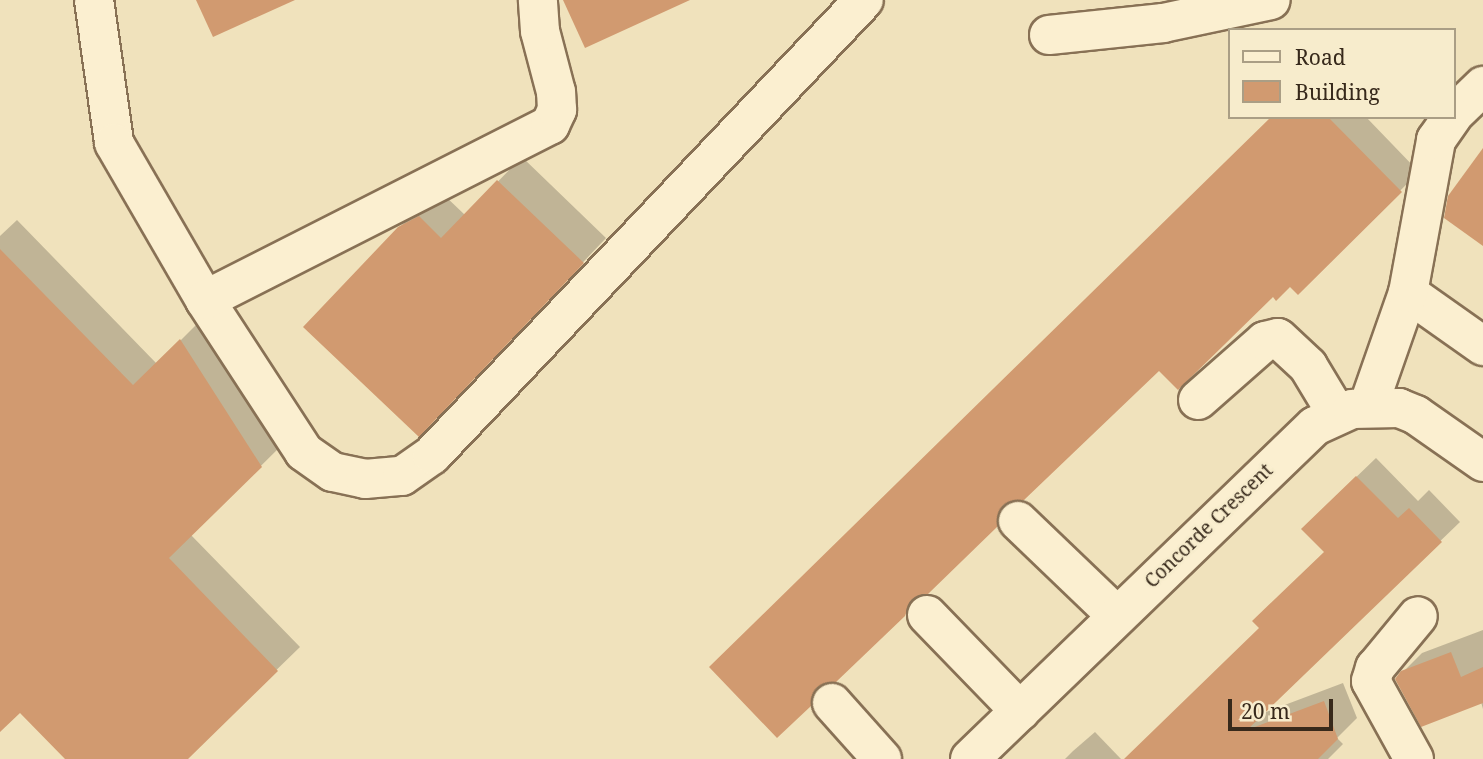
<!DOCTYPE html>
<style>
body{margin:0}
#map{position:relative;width:1483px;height:759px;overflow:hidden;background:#f0e2bc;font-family:"Noto Serif",serif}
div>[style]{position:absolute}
.shadow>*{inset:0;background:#0003}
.building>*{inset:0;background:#d19a70}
.roads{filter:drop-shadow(2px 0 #887155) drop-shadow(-2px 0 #887155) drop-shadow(0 2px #887155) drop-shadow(0 -2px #887155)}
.minor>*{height:38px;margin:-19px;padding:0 19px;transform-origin:19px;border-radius:19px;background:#fbefd0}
span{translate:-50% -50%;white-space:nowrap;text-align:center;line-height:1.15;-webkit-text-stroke:5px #f7eccc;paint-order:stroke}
.street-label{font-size:19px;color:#37291b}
.legend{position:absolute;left:1228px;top:28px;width:228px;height:91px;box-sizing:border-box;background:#f7eccc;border:2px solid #aa9e85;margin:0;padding:9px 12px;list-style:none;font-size:21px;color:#37291b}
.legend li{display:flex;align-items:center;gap:14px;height:35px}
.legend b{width:35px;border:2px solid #aa9e85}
.scale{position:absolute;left:1228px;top:699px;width:105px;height:32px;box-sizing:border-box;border:4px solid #37291b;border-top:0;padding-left:9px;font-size:21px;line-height:24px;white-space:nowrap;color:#37291b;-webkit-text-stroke:5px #f7eccc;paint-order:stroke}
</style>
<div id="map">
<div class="shadow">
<div style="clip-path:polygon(1273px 117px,1366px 117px,1419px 172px,1298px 292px,1290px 284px,1159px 368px,1017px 500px,777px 736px)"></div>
<div style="clip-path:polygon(522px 157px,606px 238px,442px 411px,399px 228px,424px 203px,443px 194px,465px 215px)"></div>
<div style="clip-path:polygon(17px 220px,157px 364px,204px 317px,284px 443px,191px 535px,300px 647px,185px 759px,68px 759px,20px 710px,0 729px,0 236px)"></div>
<div style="clip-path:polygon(1376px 458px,1418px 501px,1429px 490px,1460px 522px,1261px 714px,1343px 683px,1357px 718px,1337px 738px,1343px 744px,1328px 759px,1126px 759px,1261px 628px,1326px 552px,1322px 510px)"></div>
<div style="clip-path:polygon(1483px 630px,1483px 709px,1481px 702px,1402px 673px,1422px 653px)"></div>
<div style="clip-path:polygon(1095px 732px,1121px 759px,1065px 759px,1073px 751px)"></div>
</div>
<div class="building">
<div style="clip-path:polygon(196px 0,295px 0,213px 37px)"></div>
<div style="clip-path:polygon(563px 0,690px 0,585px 48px)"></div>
<div style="clip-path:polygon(1271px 117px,1328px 117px,1402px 192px,1298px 295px,1290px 287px,1276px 301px,1273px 297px,1178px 390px,1159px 371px,1024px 500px,1003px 505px,997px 527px,928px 594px,911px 600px,905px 616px,836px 682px,817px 687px,811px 706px,777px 738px,709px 667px)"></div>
<div style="clip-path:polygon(1483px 148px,1483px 246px,1444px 218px,1448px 196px)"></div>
<div style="clip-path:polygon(497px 180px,584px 263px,419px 437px,303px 327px,398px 227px,419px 216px,441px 238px)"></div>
<div style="clip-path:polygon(0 249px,133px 385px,180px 339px,262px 467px,169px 558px,278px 671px,188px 759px,65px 759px,20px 713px,0 732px)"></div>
<div style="clip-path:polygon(1356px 476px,1398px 518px,1409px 508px,1442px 542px,1247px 730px,1324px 701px,1338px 739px,1318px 759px,1124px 759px,1259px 628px,1252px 621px,1324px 552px,1301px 529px)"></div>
<div style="clip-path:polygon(1451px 652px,1461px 677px,1483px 667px,1483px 703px,1421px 727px,1395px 679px,1401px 671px)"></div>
</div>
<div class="roads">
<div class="minor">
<div style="left:94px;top:0;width:144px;rotate:82deg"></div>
<div style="left:114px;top:143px;width:181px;rotate:59.9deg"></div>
<div style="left:205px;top:300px;width:181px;rotate:56.9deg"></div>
<div style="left:304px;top:452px;width:35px;rotate:35deg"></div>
<div style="left:333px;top:472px;width:33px;rotate:12deg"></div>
<div style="left:365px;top:479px;width:37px;rotate:-5deg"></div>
<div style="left:402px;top:476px;width:37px;rotate:-35deg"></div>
<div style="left:432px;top:455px;width:627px;rotate:-46.49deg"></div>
<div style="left:1049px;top:35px;width:115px;rotate:-6deg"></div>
<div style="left:1163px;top:23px;width:110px;rotate:-12deg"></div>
<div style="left:1453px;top:115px;width:42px;rotate:-44deg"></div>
<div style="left:1408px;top:293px;width:92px;rotate:35.2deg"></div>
<div style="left:205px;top:300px;width:387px;rotate:-26.9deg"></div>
<div style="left:550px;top:125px;width:17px;rotate:-65deg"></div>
<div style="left:557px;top:110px;width:18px;rotate:-93deg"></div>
<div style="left:556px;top:92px;width:63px;rotate:-104.7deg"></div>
<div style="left:540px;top:31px;width:31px;rotate:-94deg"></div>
<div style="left:1198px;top:400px;width:89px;rotate:-41.4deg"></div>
<div style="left:1265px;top:341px;width:13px;rotate:-13deg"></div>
<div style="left:1278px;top:338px;width:41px;rotate:43deg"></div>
<div style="left:1308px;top:366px;width:56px;rotate:58.9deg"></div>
<div style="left:1368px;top:407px;width:121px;rotate:-70.7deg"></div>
<div style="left:1408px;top:293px;width:156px;rotate:-79.6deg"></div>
<div style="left:1436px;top:140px;width:28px;rotate:-55deg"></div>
<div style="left:1018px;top:521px;width:136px;rotate:43.8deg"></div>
<div style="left:927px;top:615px;width:134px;rotate:45.9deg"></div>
<div style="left:832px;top:703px;width:75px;rotate:48.2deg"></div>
<div style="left:970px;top:759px;width:479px;rotate:-44deg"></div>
<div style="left:1315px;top:426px;width:41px;rotate:-24.7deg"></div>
<div style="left:1352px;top:409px;width:47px;rotate:-1.2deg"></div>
<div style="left:1399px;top:408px;width:18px;rotate:22deg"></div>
<div style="left:1416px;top:415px;width:82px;rotate:35deg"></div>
<div style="left:1414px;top:759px;width:89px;rotate:-118.9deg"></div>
<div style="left:1371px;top:681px;width:14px;rotate:-73deg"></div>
<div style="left:1375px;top:668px;width:67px;rotate:-50.4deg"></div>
</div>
</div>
<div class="street-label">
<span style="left:1209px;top:526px;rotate:-44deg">Concorde Crescent</span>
</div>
<ul class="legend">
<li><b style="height:9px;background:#fbefd0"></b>Road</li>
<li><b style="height:19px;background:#d19a70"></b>Building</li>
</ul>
<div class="scale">20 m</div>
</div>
